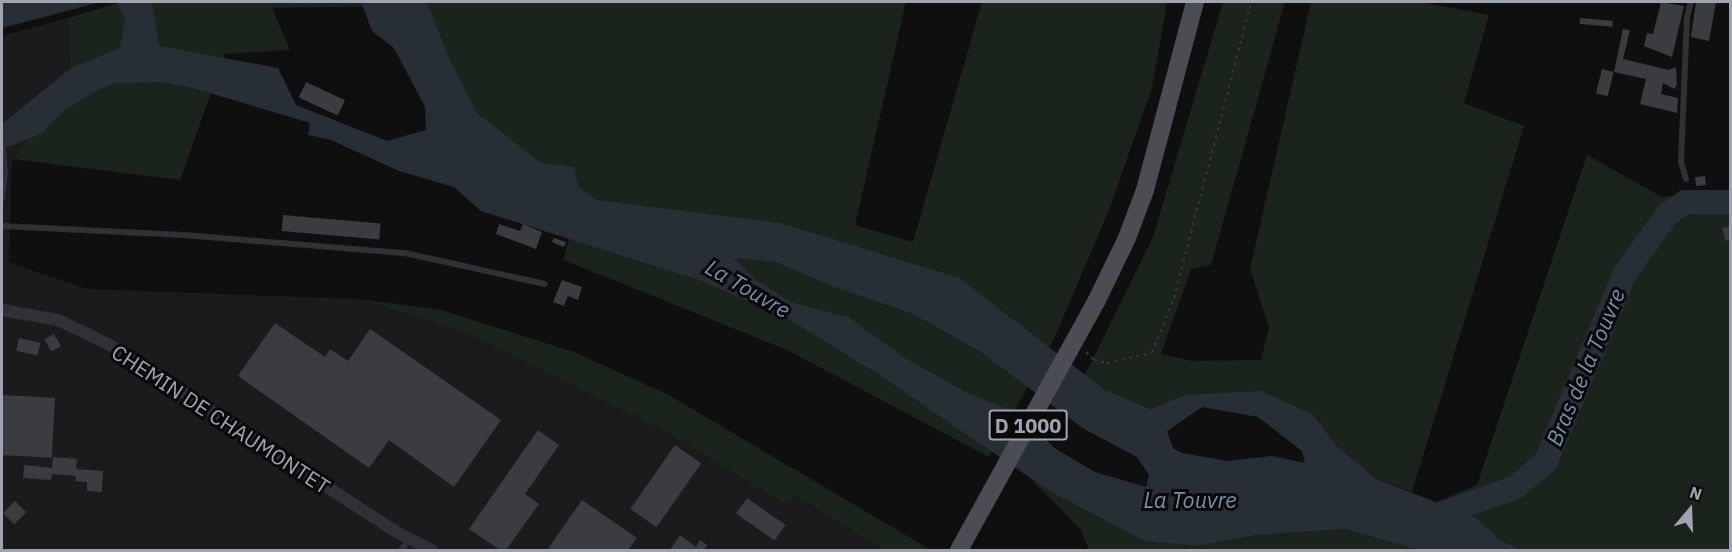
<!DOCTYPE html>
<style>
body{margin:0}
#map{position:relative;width:1732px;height:552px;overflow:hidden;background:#0f0f10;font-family:"IBM Plex Sans",sans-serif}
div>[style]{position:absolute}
.built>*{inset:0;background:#1b1b1d}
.green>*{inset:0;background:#1b231d}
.water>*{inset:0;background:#282e35}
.river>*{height:24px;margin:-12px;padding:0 12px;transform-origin:12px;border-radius:12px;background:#282e35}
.building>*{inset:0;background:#3b3c40;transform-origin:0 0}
.path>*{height:2px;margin-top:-1px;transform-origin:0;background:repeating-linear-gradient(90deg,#36373c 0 3px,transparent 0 7.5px)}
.lane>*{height:6px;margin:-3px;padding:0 3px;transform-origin:3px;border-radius:3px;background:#303035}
.street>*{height:12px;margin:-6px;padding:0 6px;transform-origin:6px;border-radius:6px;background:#303035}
.primary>*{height:18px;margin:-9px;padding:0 9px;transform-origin:9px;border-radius:9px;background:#4c4d54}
.primary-bridge>*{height:18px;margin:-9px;padding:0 9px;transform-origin:9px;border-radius:9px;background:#4c4d54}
span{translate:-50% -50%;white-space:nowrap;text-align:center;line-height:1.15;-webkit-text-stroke:6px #0a0a0b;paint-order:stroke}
.shield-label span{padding:2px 4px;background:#0a0a0b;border:2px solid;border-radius:4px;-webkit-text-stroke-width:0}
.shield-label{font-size:20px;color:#a0a4b1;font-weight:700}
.street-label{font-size:21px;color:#a0a4b1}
.water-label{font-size:22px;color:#768fae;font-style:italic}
.frame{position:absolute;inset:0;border:3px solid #a0a4b1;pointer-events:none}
.north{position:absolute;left:1660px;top:480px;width:60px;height:60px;-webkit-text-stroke:4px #0a0a0b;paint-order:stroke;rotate:19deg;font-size:16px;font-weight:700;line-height:24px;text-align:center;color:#a0a4b1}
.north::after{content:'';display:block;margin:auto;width:21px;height:27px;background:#a0a4b1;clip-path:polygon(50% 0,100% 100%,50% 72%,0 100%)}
</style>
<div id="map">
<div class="built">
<div style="clip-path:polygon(68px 18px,70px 84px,12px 160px,9px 262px,86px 289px,358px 299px,462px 331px,661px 429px,785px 504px,793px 496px,884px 550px,2px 550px,2px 36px)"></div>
</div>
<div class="green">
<div style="clip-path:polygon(121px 2px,906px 2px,855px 225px,913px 242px,982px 2px,1167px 2px,1152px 88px,1109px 210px,1055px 337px,989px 457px,787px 350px,563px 260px,572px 228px,388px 6px,272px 8px,290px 50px,225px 54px,180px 180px,12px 159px,70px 84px,68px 18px)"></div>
<div style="clip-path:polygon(1223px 2px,1285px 2px,1211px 265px,1191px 269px,1161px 354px,1192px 361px,1261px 360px,1269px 327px,1250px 269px,1311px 2px,1420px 2px,1489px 15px,1464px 103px,1524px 126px,1412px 492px,1376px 479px,1336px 445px,1314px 414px,1185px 395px,1150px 409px,1105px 390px,1085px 375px,1153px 237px)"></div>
<div style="clip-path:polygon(1587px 155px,1662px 197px,1730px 193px,1730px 550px,1520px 550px,1498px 538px,1475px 517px,1437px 502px,1477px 485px)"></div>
<div style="clip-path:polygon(358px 299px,441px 310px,571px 351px,667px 394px,931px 550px,884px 550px,794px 496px,785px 504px,661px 429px,462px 331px)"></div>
<div style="clip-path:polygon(1032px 480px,1072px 502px,1199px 546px,1256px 535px,1346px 529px,1417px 550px,1089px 550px,1081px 530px)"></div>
</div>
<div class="water">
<div style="clip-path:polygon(2px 2px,101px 2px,2px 28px)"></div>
<div style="clip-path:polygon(evenodd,117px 2px,152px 2px,159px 46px,278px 68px,296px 105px,387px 141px,426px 130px,425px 107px,394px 48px,372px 31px,361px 2px,427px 2px,448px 56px,477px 113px,541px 163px,574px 167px,578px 186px,596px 200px,780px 223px,959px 278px,1105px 390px,1150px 409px,1185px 395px,1261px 391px,1314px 415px,1336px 445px,1376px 479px,1475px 517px,1498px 538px,1520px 550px,1417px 550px,1346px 529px,1256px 535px,1199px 546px,1145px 541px,1051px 492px,878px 374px,792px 321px,702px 281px,481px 211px,454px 187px,399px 171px,331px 140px,308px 135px,310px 123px,193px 88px,163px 82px,116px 83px,97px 90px,61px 113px,41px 134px,2px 149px,2px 124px,71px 68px,120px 48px,125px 20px,117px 2px,734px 258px,776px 262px,832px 286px,911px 313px,978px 350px,1084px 429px,1137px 457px,1149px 475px,1146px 487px,1095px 472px,1056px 449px,1017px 413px,967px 393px,905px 358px,850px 318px,790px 302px,756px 280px,734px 258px,117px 2px,1202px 407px,1258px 417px,1302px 451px,1305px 463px,1272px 456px,1228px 461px,1182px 453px,1173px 448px,1167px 431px,1202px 407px)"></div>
</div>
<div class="river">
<div style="left:1424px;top:520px;width:98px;rotate:-19.7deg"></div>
<div style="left:1516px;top:487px;width:40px;rotate:-41deg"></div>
<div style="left:1546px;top:461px;width:204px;rotate:-67.2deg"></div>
<div style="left:1625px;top:273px;width:72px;rotate:-54.1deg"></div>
<div style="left:1667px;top:215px;width:22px;rotate:-36deg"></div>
<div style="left:1685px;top:202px;width:45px"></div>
</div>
<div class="building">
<div style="clip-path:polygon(1661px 2px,1684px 6px,1672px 57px,1644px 46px,1647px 33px,1653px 34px)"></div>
<div style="clip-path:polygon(1696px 2px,1716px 2px,1709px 41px,1691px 37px)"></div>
<div style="left:1580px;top:18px;width:33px;height:6px;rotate:5deg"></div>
<div style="clip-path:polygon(1623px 29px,1630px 30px,1623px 59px,1669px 70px,1676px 67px,1677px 85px,1674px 89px,1663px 83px,1661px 94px,1678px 98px,1677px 113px,1640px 104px,1646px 79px,1614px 72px)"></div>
<div style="left:1602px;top:69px;width:12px;height:25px;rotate:14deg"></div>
<div style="left:306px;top:82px;width:43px;height:17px;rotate:25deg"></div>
<div style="left:1705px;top:176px;width:9px;height:10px;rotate:84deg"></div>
<div style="left:283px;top:215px;width:98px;height:16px;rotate:5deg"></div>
<div style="clip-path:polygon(499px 224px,520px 231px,523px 224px,542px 232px,536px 249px,496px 234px)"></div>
<div style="clip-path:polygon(1730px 226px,1730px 239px,1726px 241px,1722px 228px)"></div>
<div style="clip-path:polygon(554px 238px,566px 242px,564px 247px,552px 242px)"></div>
<div style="clip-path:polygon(562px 280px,582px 287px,578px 300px,568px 296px,564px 306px,553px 302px)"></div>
<div style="clip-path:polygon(275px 323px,325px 357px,330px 349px,348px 361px,370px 329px,501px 420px,454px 487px,389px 440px,369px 468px,238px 376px)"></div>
<div style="left:54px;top:334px;width:14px;height:11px;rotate:60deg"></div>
<div style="left:19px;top:338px;width:22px;height:13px;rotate:13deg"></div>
<div style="left:2px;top:395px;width:53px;height:60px;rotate:3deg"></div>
<div style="clip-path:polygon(538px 430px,559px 445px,525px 494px,539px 504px,506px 550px,500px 550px,469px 529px)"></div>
<div style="left:675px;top:445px;width:32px;height:78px;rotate:35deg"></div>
<div style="clip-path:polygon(53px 457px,77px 459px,76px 469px,103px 471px,102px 492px,87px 491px,87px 482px,75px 481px,76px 476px,52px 474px,51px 480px,23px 478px,24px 465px,52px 468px)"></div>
<div style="left:747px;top:498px;width:47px;height:19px;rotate:35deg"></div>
<div style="clip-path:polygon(582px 500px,637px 538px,628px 550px,547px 550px)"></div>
<div style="left:15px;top:501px;width:16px;height:17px;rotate:45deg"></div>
<div style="clip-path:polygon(680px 535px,696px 547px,700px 540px,707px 545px,704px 550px,670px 550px)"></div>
</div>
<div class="path">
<div style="left:1086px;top:352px;width:11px;rotate:45deg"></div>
<div style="left:1094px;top:360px;width:13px;rotate:13deg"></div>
<div style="left:1107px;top:363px;width:46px;rotate:-12.5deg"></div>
<div style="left:1152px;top:353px;width:59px;rotate:-68.2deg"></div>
<div style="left:1174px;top:298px;width:306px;rotate:-75.4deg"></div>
</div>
<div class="lane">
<div style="left:2px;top:139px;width:34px;rotate:85deg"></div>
<div style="left:5px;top:173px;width:26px;rotate:97deg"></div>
<div style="left:1686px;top:179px;width:19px;rotate:-106deg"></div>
<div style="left:1681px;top:161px;width:144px;rotate:-87.6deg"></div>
<div style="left:1687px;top:17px;width:16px;rotate:-75deg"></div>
<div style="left:2px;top:226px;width:182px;rotate:2.8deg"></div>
<div style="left:184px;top:235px;width:222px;rotate:4.7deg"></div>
<div style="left:405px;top:253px;width:143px;rotate:12.5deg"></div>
<div style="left:401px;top:550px;width:14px;rotate:-54deg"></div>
</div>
<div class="street">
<div style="left:2px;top:310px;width:57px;rotate:10.1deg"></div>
<div style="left:58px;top:320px;width:55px;rotate:25.6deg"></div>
<div style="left:108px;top:344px;width:344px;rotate:33.1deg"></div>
<div style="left:396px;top:532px;width:40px;rotate:26.6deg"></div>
</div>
<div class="primary">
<div style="left:1097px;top:300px;width:69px;rotate:-64.2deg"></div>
<div style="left:1127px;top:238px;width:51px;rotate:-69.4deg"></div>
<div style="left:1145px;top:190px;width:195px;rotate:-75.1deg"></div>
</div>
<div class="primary-bridge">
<div style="left:959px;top:550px;width:286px;rotate:-61.1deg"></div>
</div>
<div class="shield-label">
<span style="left:1028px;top:425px">D 1000</span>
</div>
<div class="street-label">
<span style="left:221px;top:419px;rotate:33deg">CHEMIN DE CHAUMONTET</span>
</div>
<div class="water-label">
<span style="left:748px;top:288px;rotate:30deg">La Touvre</span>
<span style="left:1585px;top:367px;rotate:-67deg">Bras de la Touvre</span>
<span style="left:1190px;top:500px">La Touvre</span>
</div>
<div class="frame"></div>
<div class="north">N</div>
</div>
